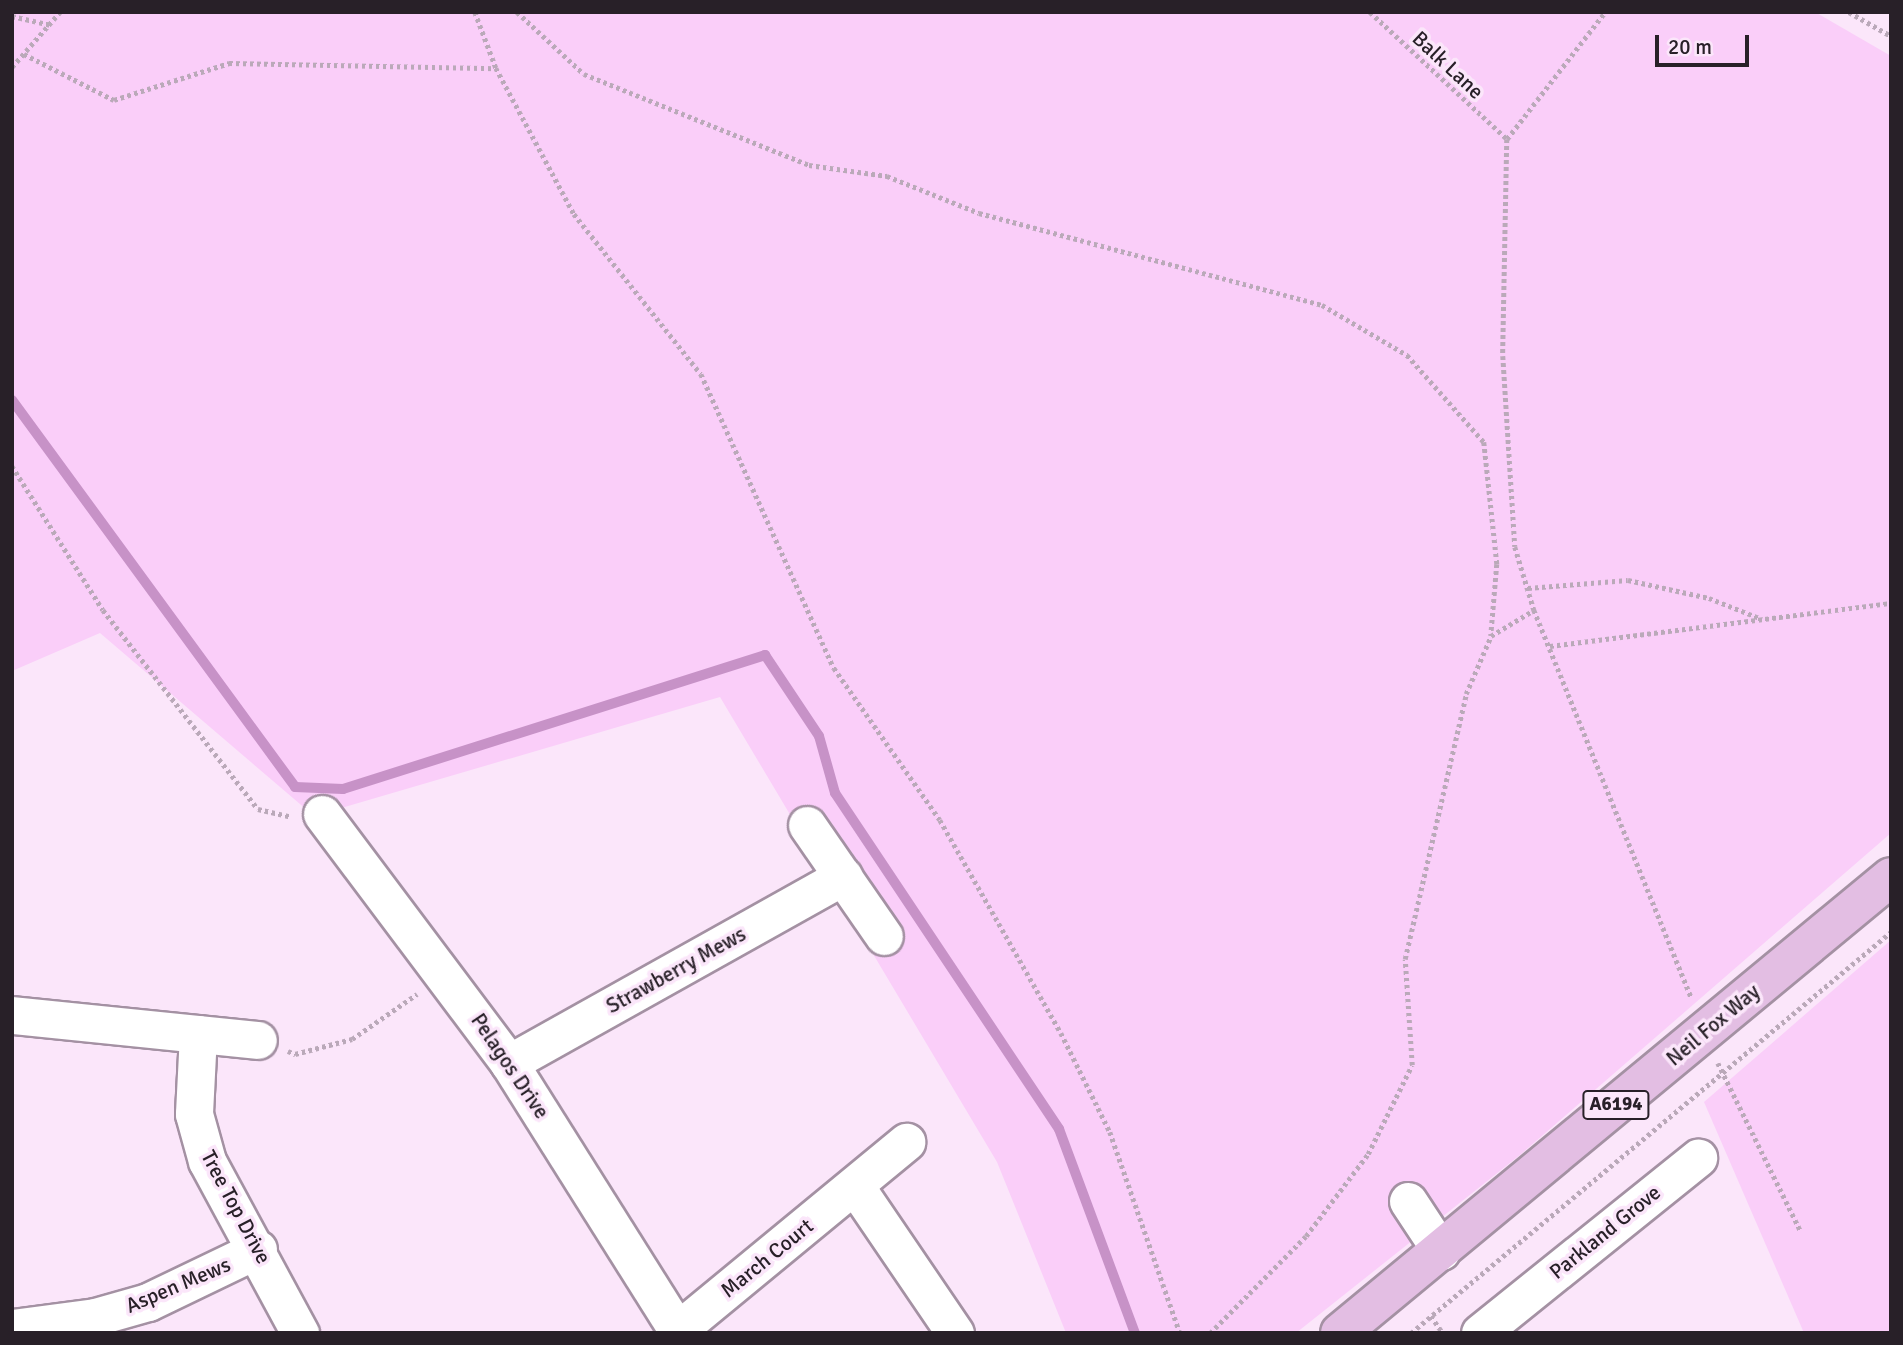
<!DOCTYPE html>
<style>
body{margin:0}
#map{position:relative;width:1903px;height:1345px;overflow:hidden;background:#fbe6fa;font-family:Signika,sans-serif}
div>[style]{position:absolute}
.green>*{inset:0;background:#facef9}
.stream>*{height:10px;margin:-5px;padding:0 5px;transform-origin:5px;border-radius:5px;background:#c792c7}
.path>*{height:4.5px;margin-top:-2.25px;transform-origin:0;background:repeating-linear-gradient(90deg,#baa9b9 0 3.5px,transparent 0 7px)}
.roads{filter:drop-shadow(2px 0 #a491a3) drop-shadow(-2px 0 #a491a3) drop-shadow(0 2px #a491a3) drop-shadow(0 -2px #a491a3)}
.minor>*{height:37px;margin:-18.5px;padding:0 18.5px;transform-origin:18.5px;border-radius:18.5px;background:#fff}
.major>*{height:38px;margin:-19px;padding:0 19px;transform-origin:19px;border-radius:19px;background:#e3bee3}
span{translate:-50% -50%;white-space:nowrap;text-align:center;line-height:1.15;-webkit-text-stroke:7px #fbe6fa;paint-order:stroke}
.shield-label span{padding:2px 5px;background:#fbe6fa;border:2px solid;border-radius:5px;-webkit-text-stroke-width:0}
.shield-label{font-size:19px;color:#282028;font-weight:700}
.street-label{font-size:21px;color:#282028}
.frame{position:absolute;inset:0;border:14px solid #282028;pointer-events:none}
.scale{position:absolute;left:1655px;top:35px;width:94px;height:32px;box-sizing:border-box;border:4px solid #282028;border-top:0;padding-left:9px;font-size:21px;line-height:24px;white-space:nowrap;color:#282028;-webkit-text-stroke:5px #fbe6fa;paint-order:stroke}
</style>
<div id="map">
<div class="green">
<div style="clip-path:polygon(12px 12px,1815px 12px,1891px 56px,1891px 833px,1520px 1155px,1296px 1333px,1066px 1333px,997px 1162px,720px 697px,314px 816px,100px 633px,12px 671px)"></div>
<div style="clip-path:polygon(1891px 940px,1891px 1333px,1804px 1333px,1704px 1102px)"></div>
</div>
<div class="stream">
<div style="left:12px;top:400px;width:479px;rotate:53.8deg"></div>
<div style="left:295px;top:787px;width:48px;rotate:2.4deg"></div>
<div style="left:343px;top:789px;width:443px;rotate:-17.6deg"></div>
<div style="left:765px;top:655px;width:97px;rotate:56.3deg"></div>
<div style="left:819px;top:736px;width:59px;rotate:74.3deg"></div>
<div style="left:835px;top:793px;width:404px;rotate:56.3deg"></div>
<div style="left:1059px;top:1129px;width:218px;rotate:69.6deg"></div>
</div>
<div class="path">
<div style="left:475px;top:12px;width:60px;rotate:69.4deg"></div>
<div style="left:496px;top:68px;width:166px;rotate:61.9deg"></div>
<div style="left:574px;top:214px;width:204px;rotate:51.6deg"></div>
<div style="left:701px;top:374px;width:323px;rotate:65.7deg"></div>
<div style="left:834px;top:668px;width:185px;rotate:55.1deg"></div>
<div style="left:940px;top:820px;width:245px;rotate:60.4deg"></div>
<div style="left:1061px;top:1033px;width:110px;rotate:63.7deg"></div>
<div style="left:1110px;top:1132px;width:213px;rotate:70.8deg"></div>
<div style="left:517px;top:12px;width:91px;rotate:42.8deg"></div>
<div style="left:584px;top:74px;width:243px;rotate:22deg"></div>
<div style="left:809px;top:165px;width:79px;rotate:8deg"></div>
<div style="left:887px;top:176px;width:99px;rotate:21.9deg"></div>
<div style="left:979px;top:213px;width:355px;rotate:15deg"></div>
<div style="left:1322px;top:305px;width:99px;rotate:30.5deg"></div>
<div style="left:1407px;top:355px;width:116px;rotate:48.5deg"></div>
<div style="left:1484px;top:442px;width:123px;rotate:83.9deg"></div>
<div style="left:1497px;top:564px;width:72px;rotate:94.8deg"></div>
<div style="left:1370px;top:12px;width:187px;rotate:42.8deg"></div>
<div style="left:1849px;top:12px;width:48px;rotate:29.7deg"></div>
<div style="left:12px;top:16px;width:39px;rotate:13deg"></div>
<div style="left:24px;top:54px;width:101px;rotate:27.1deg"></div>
<div style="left:114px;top:100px;width:121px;rotate:-17.8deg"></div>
<div style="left:229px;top:63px;width:267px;rotate:1.1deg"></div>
<div style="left:12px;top:67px;width:73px;rotate:-48.9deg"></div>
<div style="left:1507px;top:139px;width:217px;rotate:91.1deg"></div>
<div style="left:1503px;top:356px;width:191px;rotate:86.4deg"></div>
<div style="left:1515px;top:547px;width:66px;rotate:73.2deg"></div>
<div style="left:1534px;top:610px;width:417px;rotate:67.9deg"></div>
<div style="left:1507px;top:139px;width:160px;rotate:-52.3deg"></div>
<div style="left:12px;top:466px;width:170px;rotate:57.7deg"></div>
<div style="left:103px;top:610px;width:252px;rotate:52.1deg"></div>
<div style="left:258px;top:809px;width:32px;rotate:13deg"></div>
<div style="left:1528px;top:588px;width:100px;rotate:-4.6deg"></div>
<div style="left:1628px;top:580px;width:83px;rotate:12.5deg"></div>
<div style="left:1709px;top:598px;width:57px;rotate:21.6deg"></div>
<div style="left:1550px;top:646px;width:344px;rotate:-7.2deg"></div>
<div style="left:288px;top:1051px;width:8px;rotate:23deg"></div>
<div style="left:295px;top:1054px;width:59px;rotate:-14.7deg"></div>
<div style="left:352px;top:1039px;width:79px;rotate:-34.7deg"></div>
<div style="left:1718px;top:1063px;width:186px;rotate:63.8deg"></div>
<div style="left:1431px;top:1316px;width:21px;rotate:55deg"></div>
<div style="left:1210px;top:1333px;width:136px;rotate:-45.3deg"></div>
<div style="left:1306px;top:1236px;width:103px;rotate:-52.9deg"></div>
<div style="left:1368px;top:1154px;width:99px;rotate:-63.7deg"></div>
<div style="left:1412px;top:1065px;width:106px;rotate:-93.8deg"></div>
<div style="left:1405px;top:959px;width:272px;rotate:-77deg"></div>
<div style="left:1466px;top:694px;width:63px;rotate:-66.7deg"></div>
<div style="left:1491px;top:636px;width:50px;rotate:-31.2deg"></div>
<div style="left:1411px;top:1333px;width:625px;rotate:-39.88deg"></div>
</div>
<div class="roads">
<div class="minor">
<div style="left:322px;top:814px;width:311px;rotate:53.1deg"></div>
<div style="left:509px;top:1063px;width:319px;rotate:57.8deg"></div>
<div style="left:807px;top:825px;width:135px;rotate:55.3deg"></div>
<div style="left:12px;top:1015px;width:247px;rotate:5.8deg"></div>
<div style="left:198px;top:1034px;width:80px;rotate:92.9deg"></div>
<div style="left:194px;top:1114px;width:49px;rotate:74.5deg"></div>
<div style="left:207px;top:1161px;width:196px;rotate:61.6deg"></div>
<div style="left:509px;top:1063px;width:383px;rotate:-29.2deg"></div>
<div style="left:855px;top:1186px;width:178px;rotate:55.8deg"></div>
<div style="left:1408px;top:1201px;width:60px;rotate:56.6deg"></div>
<div style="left:12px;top:1328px;width:84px;rotate:-7.5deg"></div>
<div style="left:95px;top:1317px;width:55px;rotate:-15.8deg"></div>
<div style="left:148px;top:1302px;width:122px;rotate:-25.7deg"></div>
<div style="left:678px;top:1330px;width:296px;rotate:-39.5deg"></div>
<div style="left:1480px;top:1333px;width:280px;rotate:-38.8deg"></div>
</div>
<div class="major">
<div style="left:1340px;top:1333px;width:715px;rotate:-39.61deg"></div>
</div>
</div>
<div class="shield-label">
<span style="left:1616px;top:1105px">A6194</span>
</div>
<div class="street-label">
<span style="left:1448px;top:65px;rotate:43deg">Balk Lane</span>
<span style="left:676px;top:970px;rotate:-29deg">Strawberry Mews</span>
<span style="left:1713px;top:1025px;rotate:-40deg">Neil Fox Way</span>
<span style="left:510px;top:1066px;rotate:56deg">Pelagos Drive</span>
<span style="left:236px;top:1207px;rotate:62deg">Tree Top Drive</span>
<span style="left:1605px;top:1232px;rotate:-39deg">Parkland Grove</span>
<span style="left:767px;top:1258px;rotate:-39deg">March Court</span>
<span style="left:178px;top:1285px;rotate:-23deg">Aspen Mews</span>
</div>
<div class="frame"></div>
<div class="scale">20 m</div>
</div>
